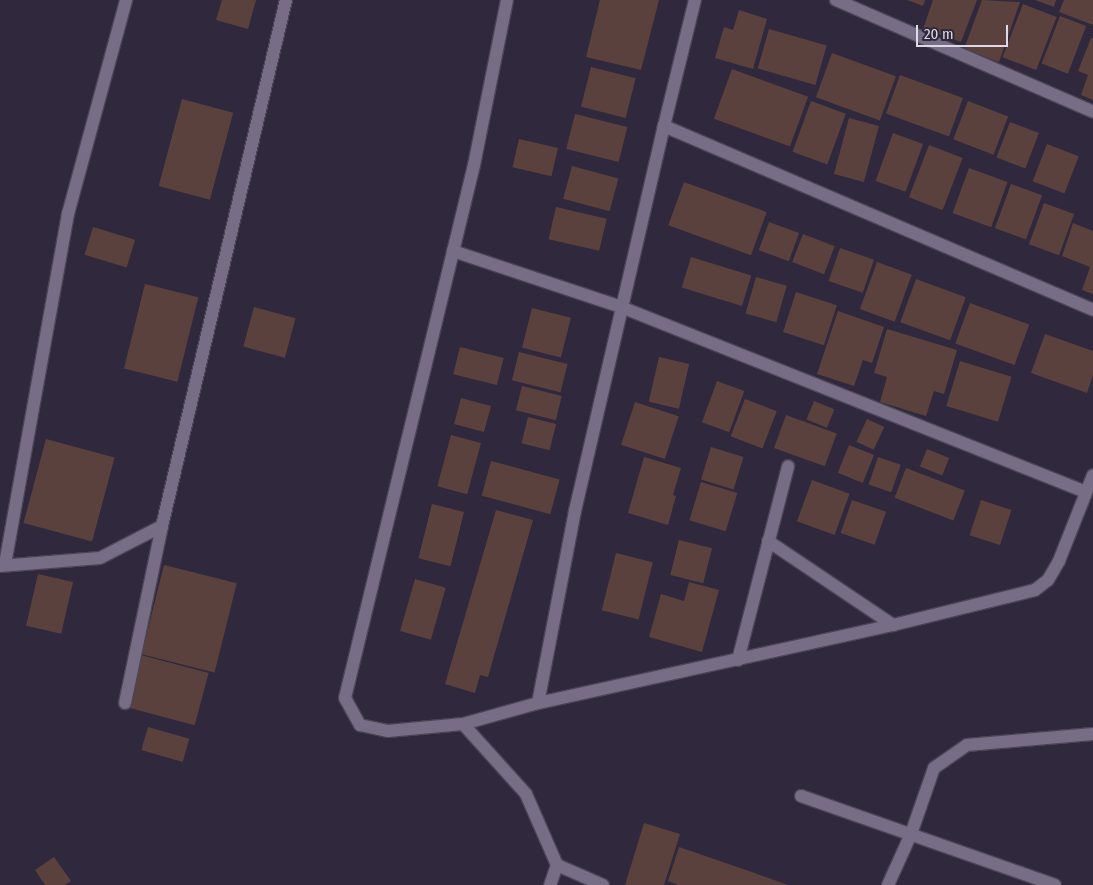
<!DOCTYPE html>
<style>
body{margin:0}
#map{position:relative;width:1093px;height:885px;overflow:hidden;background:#30283c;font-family:"Fira Sans Condensed",sans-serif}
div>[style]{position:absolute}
.building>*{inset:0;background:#5b413e;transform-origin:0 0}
.roads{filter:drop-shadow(1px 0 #4b4556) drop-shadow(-1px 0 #4b4556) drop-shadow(0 1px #4b4556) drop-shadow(0 -1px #4b4556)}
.minor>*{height:12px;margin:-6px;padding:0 6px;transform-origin:6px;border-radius:6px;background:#776e85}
span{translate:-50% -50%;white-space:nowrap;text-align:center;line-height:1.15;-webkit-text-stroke:4.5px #30283c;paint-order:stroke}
.scale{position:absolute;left:916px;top:25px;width:92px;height:22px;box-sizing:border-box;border:2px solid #ded9e6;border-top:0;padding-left:6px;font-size:15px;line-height:18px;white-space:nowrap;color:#ded9e6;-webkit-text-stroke:4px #30283c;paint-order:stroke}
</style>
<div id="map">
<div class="building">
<div style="clip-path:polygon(222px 0,256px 0,248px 29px,216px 20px)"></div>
<div style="clip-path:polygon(600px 0,659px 0,641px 70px,586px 57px)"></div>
<div style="clip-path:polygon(907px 0,925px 0,923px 6px)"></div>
<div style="clip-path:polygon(933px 0,977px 0,961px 42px,923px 29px)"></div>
<div style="clip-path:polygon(982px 0,1020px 2px,999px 62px,964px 49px)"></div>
<div style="clip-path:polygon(1035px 0,1056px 0,1054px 7px)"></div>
<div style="clip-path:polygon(1064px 0,1093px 0,1093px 25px,1059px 12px)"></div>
<div style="left:1023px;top:4px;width:36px;height:57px;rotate:21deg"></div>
<div style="clip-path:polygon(739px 10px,767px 19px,753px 69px,715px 58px,724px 27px,733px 30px)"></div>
<div style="left:1060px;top:16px;width:28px;height:51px;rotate:21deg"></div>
<div style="left:769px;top:29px;width:60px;height:41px;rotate:16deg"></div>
<div style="clip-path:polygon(1091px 38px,1093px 38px,1093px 100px,1081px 95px,1088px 75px,1078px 71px)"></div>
<div style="left:832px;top:53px;width:68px;height:47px;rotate:20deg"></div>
<div style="left:591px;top:67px;width:46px;height:41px;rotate:14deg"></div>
<div style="left:732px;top:69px;width:81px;height:53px;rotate:20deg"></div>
<div style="left:900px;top:75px;width:67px;height:41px;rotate:20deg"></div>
<div style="left:182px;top:99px;width:53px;height:90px;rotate:15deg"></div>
<div style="left:811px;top:101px;width:37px;height:54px;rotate:20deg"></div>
<div style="left:968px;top:101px;width:43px;height:41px;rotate:21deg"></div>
<div style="left:575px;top:114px;width:54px;height:36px;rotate:14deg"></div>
<div style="left:849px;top:118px;width:31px;height:58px;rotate:15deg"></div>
<div style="left:1010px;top:122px;width:31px;height:38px;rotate:21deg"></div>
<div style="left:893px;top:133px;width:32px;height:51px;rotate:20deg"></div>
<div style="left:519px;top:139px;width:40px;height:29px;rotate:13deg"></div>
<div style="left:1047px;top:144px;width:34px;height:40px;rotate:21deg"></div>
<div style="left:929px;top:145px;width:36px;height:56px;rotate:21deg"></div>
<div style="left:572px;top:166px;width:48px;height:34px;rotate:15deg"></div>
<div style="left:969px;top:168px;width:41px;height:48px;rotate:20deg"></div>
<div style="left:684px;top:182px;width:88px;height:46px;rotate:20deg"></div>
<div style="left:1011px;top:184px;width:33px;height:47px;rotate:20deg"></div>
<div style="left:1044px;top:203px;width:32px;height:44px;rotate:20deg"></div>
<div style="left:556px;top:207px;width:52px;height:33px;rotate:13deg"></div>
<div style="left:769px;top:222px;width:32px;height:30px;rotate:20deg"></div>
<div style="clip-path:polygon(1073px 223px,1093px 231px,1093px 294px,1082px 290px,1090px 267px,1062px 256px)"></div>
<div style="left:93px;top:227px;width:44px;height:29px;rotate:17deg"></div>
<div style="left:803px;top:234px;width:34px;height:30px;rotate:21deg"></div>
<div style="left:840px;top:248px;width:36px;height:35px;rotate:19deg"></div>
<div style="left:691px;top:257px;width:63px;height:32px;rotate:17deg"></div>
<div style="left:877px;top:262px;width:37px;height:50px;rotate:20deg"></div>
<div style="left:756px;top:277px;width:32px;height:38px;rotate:16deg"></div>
<div style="left:916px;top:279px;width:53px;height:46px;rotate:20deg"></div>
<div style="left:145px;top:284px;width:55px;height:87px;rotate:14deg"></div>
<div style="left:796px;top:292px;width:43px;height:42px;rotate:18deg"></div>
<div style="left:970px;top:303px;width:63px;height:43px;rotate:20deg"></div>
<div style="left:254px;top:307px;width:43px;height:41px;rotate:15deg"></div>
<div style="left:532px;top:308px;width:40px;height:41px;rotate:14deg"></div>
<div style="clip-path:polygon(838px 311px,884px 327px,872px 363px,863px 360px,854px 386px,817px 374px)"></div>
<div style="clip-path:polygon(887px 329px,957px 350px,944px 394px,934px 391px,926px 416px,880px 402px,887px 377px,874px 373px)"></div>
<div style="clip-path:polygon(1045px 334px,1093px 351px,1093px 375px,1087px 393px,1031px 373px)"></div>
<div style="left:460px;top:347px;width:45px;height:28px;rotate:14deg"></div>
<div style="left:519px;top:352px;width:50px;height:29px;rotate:14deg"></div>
<div style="left:659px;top:357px;width:31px;height:46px;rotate:13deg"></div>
<div style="left:960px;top:361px;width:54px;height:47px;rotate:17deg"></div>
<div style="left:717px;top:381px;width:29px;height:44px;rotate:20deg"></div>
<div style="left:522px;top:386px;width:41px;height:25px;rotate:14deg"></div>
<div style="left:461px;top:398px;width:31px;height:27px;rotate:15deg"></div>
<div style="left:745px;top:399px;width:34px;height:40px;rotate:21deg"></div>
<div style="left:814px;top:401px;width:22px;height:20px;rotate:22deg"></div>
<div style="left:635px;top:402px;width:46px;height:45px;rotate:18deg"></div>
<div style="left:786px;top:415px;width:54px;height:35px;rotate:20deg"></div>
<div style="left:528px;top:417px;width:29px;height:27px;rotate:14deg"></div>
<div style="left:867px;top:419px;width:19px;height:25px;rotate:25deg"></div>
<div style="left:451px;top:435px;width:31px;height:53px;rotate:15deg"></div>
<div style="left:46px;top:439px;width:71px;height:87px;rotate:15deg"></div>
<div style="left:849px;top:445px;width:27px;height:30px;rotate:22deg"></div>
<div style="left:711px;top:447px;width:34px;height:34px;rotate:17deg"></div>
<div style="left:927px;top:449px;width:24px;height:19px;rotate:22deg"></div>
<div style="clip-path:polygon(644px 457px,681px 468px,673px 495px,676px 496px,668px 525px,628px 513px)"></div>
<div style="left:878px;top:457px;width:24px;height:29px;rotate:19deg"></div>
<div style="left:491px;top:461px;width:71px;height:36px;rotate:15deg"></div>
<div style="left:906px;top:468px;width:63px;height:32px;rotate:21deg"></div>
<div style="left:812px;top:480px;width:40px;height:44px;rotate:20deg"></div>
<div style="left:701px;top:482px;width:38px;height:40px;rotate:17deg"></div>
<div style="left:852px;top:500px;width:36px;height:35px;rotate:19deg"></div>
<div style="left:981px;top:500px;width:32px;height:37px;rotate:18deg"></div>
<div style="left:432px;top:504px;width:33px;height:56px;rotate:14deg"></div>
<div style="clip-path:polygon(496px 510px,533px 520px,488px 677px,480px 675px,475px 693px,445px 684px)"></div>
<div style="left:679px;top:540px;width:34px;height:36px;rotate:14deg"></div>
<div style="left:616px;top:553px;width:38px;height:59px;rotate:14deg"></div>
<div style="left:164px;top:565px;width:75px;height:92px;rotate:14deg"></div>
<div style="left:38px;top:574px;width:36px;height:53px;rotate:13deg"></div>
<div style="left:415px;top:579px;width:32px;height:54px;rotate:16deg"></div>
<div style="clip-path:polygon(689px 582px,719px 590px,702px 652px,649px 637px,661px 594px,684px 601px)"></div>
<div style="left:141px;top:655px;width:70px;height:54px;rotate:15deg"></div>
<div style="left:148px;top:727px;width:43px;height:24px;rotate:16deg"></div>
<div style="clip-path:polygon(644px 823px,680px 834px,664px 885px,625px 885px)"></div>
<div style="clip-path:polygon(679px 847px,749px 871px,788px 885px,678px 885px,668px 881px)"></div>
<div style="clip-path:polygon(54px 857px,71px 881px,65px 885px,45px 885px,35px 870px)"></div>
</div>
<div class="roads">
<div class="minor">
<div style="left:507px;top:0;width:168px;rotate:101.3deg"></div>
<div style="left:474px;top:165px;width:548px;rotate:103.61deg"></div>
<div style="left:345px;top:698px;width:31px;rotate:61deg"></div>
<div style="left:360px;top:725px;width:29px;rotate:12deg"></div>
<div style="left:388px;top:731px;width:75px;rotate:-5.3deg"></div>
<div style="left:463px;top:724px;width:78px;rotate:-15.6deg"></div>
<div style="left:538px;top:703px;width:363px;rotate:-12.4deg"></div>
<div style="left:893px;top:625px;width:146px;rotate:-13.8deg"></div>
<div style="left:1035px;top:590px;width:16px;rotate:-38deg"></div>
<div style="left:1048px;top:580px;width:22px;rotate:-60deg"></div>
<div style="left:1059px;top:561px;width:92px;rotate:-68.4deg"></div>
<div style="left:836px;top:0;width:280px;rotate:23.5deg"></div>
<div style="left:664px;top:126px;width:467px;rotate:23.2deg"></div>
<div style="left:453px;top:251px;width:177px;rotate:18.4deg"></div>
<div style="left:621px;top:307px;width:500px;rotate:21.7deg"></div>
<div style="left:768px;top:541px;width:151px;rotate:33.9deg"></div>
<div style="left:5px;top:564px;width:356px;rotate:-79.8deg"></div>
<div style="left:68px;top:214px;width:222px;rotate:-74.8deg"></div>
<div style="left:0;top:566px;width:100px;rotate:-4.6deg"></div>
<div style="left:100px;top:558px;width:70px;rotate:-27.3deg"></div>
<div style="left:738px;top:660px;width:200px;rotate:-75.5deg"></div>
<div style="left:125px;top:703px;width:181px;rotate:-78.2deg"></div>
<div style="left:162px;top:526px;width:540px;rotate:-76.74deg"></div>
<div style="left:538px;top:703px;width:196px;rotate:-79.1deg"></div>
<div style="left:575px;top:511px;width:395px;rotate:-77deg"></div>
<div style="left:664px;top:126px;width:130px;rotate:-76.2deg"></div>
<div style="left:463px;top:724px;width:94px;rotate:48deg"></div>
<div style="left:526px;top:794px;width:77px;rotate:66.4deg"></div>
<div style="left:557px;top:865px;width:21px;rotate:109deg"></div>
<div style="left:801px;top:796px;width:269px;rotate:19.3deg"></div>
<div style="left:557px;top:865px;width:50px;rotate:23.5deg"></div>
<div style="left:888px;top:885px;width:56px;rotate:-65.7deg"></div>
<div style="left:911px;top:834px;width:70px;rotate:-70.8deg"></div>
<div style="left:934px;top:768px;width:40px;rotate:-34.9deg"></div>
<div style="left:967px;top:745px;width:126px;rotate:-5deg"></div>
</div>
</div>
<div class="scale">20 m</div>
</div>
